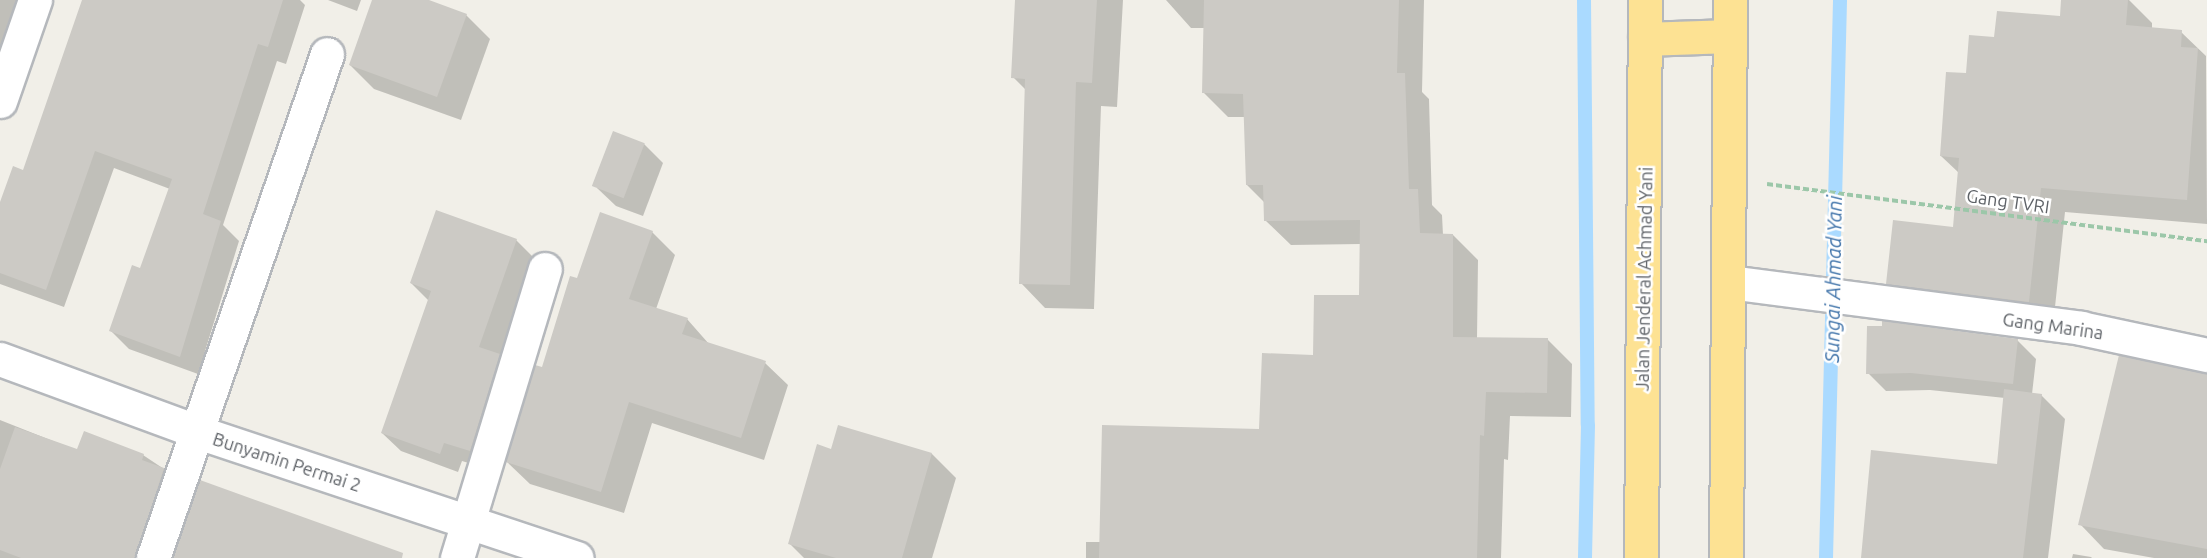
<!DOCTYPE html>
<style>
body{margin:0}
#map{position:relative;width:2207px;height:558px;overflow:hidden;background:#f1efe8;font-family:Ubuntu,sans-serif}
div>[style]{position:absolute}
.shadow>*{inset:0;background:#0003}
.stream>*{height:14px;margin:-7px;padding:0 7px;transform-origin:7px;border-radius:7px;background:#aadaff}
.building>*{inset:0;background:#cccac5;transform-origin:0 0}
.path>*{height:4px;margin-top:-2px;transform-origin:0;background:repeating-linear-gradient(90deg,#9cc7a9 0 6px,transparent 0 9px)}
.roads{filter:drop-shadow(2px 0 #b5b8bc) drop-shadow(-2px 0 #b5b8bc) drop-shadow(0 2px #b5b8bc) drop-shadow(0 -2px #b5b8bc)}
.minor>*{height:33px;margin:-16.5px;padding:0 16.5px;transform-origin:16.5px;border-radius:16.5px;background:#fff}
.highway>*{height:33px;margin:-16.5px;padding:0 16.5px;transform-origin:16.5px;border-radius:16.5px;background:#fde293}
span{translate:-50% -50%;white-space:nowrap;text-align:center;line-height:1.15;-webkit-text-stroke:5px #fff;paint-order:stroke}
.street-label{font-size:18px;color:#5f6368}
.water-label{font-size:20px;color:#4174aa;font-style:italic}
</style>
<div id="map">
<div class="shadow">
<div style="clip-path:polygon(0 0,21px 0,0 55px)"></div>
<div style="clip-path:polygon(84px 0,300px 0,305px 5px,286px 64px,277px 61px,223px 225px,239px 241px,198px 374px,129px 349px,111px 331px,141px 270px,170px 189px,114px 168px,64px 307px,0 284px,0 206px,24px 172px)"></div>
<div style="clip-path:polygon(328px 0,361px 0,357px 11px)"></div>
<div style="clip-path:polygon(373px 0,424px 0,466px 15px,490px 39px,461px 120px,374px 89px,350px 65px)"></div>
<div style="clip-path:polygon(1017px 0,1123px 0,1117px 107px,1101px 106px,1094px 309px,1045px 308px,1021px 283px,1027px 91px,1013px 77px)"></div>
<div style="clip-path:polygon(1166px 0,1424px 0,1422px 92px,1429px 99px,1432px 205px,1442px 215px,1443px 235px,1453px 235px,1478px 260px,1477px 339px,1548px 340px,1572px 364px,1571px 417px,1510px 416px,1508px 460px,1504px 459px,1501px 558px,1086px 558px,1086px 542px,1101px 542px,1260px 430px,1361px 297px,1361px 244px,1291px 245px,1266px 221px,1265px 203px,1247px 185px,1245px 117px,1228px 117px,1203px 92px,1205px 28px,1191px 28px)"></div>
<div style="clip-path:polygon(2063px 0,2129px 0,2152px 23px,2152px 29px,2181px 32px,2206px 56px,2207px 224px,2065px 212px,2053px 326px,1912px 308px,1888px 283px,1954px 229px,1959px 173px,1941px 156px,1967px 74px,1996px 38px,2062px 17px)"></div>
<div style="clip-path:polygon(644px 144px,663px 163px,643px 216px,616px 206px,597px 188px)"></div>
<div style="clip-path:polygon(652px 232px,675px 255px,656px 309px,687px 319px,709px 344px,765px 363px,788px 385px,764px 460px,652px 423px,624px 513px,530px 484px,507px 462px,578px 280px)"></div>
<div style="clip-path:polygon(516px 240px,535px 259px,500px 356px,517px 373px,488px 469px,462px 461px,458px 472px,401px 451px,382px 433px,429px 301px,411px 283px)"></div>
<div style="clip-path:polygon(2017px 340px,2036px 359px,2032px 394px,2041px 395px,2065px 419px,2048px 558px,1862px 558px,1998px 465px,2005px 398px,1930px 390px,1886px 391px,1868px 373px)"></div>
<div style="clip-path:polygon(2207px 374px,2207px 558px,2154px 558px,2104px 549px,2080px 524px)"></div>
<div style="clip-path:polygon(0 420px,78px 451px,143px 455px,164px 469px,184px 490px,161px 558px,0 558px)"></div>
<div style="clip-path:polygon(832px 451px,932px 454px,956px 478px,932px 558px,804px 558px,790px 544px)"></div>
<div style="clip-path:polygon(2073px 554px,2091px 557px,2092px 558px,2072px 558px)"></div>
</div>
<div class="stream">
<div style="left:1584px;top:0;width:425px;rotate:89.5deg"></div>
<div style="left:1588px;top:425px;width:133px;rotate:91.3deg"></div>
<div style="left:1826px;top:558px;width:558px;rotate:-88.56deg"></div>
</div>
<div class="building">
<div style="clip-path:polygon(82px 0,283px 0,268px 47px,258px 44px,203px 214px,221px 221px,180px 357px,109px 331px,132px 265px,140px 268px,172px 179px,95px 151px,46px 290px,0 273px,0 202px,13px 166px,23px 170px)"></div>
<div style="clip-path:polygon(372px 0,429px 0,467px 14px,437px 97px,349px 65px)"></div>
<div style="clip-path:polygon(1015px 0,1097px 0,1092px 83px,1076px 82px,1070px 285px,1019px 284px,1025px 79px,1011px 78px)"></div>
<div style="clip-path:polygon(1204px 0,1399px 0,1397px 73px,1405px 73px,1409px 189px,1418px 189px,1420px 233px,1453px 234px,1453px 337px,1548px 338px,1547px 393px,1486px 392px,1484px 436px,1480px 435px,1477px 558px,1099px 558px,1102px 425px,1259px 429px,1262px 353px,1313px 355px,1314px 295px,1359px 295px,1360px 220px,1264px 221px,1263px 185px,1246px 185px,1243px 94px,1202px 93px)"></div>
<div style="clip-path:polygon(2061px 0,2128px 0,2126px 25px,2182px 30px,2181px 47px,2198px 48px,2187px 200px,2041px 188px,2029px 302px,1886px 284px,1893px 220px,1953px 227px,1959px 158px,1940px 156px,1946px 72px,1966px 73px,1969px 35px,1994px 37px,1997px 11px,2060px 16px)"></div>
<div style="left:613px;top:131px;width:34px;height:59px;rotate:21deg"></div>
<div style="clip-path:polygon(436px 210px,517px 239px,479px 347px,500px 354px,470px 451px,444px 443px,440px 454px,381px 433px,431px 291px,410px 283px)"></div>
<div style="clip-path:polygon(600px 212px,653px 231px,629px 299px,688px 318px,682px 334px,766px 361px,741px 438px,629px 402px,601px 492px,506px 462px,535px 365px,542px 367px,570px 276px,577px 278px)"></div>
<div style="clip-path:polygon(1882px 321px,2018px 339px,2013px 384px,1911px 373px,1866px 374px,1867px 326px,1882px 326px)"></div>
<div style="clip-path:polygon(2119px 355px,2207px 373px,2207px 549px,2078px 525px)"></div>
<div style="clip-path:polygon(2004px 389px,2042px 394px,2023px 558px,1861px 558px,1871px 450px,1997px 464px)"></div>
<div style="clip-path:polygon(838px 425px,932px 453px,902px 558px,836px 558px,788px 544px,817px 444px,831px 449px)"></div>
<div style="clip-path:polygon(15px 427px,77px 449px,84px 431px,144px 454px,142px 460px,164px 468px,135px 558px,21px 558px,0 550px,0 469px)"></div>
<div style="clip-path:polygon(200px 480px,403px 553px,402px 558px,173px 558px)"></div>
</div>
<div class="path">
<div style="left:1767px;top:184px;width:444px;rotate:7.4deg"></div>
</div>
<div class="roads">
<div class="minor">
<div style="left:0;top:101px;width:107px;rotate:-70.9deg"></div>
<div style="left:1729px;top:282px;width:355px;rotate:7.4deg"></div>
<div style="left:2081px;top:328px;width:129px;rotate:12.1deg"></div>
<div style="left:0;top:359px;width:211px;rotate:20.2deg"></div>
<div style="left:198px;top:432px;width:399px;rotate:18.4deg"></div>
<div style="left:153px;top:558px;width:533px;rotate:-70.95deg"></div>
<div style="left:457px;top:558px;width:302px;rotate:-73.1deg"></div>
</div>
<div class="highway">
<div style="left:1645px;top:39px;width:84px;rotate:-2deg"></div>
<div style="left:1641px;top:558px;width:558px;rotate:-89.59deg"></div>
<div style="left:1726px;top:558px;width:558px;rotate:-89.59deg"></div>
</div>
</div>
<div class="street-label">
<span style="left:2008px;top:201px;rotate:8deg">Gang TVRI</span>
<span style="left:1644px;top:279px;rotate:-89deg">Jalan Jenderal Achmad Yani</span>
<span style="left:2053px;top:326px;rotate:8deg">Gang Marina</span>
<span style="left:287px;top:462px;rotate:18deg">Bunyamin Permai 2</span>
</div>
<div class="water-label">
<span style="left:1833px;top:279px;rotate:-89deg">Sungai Ahmad Yani</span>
</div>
</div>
